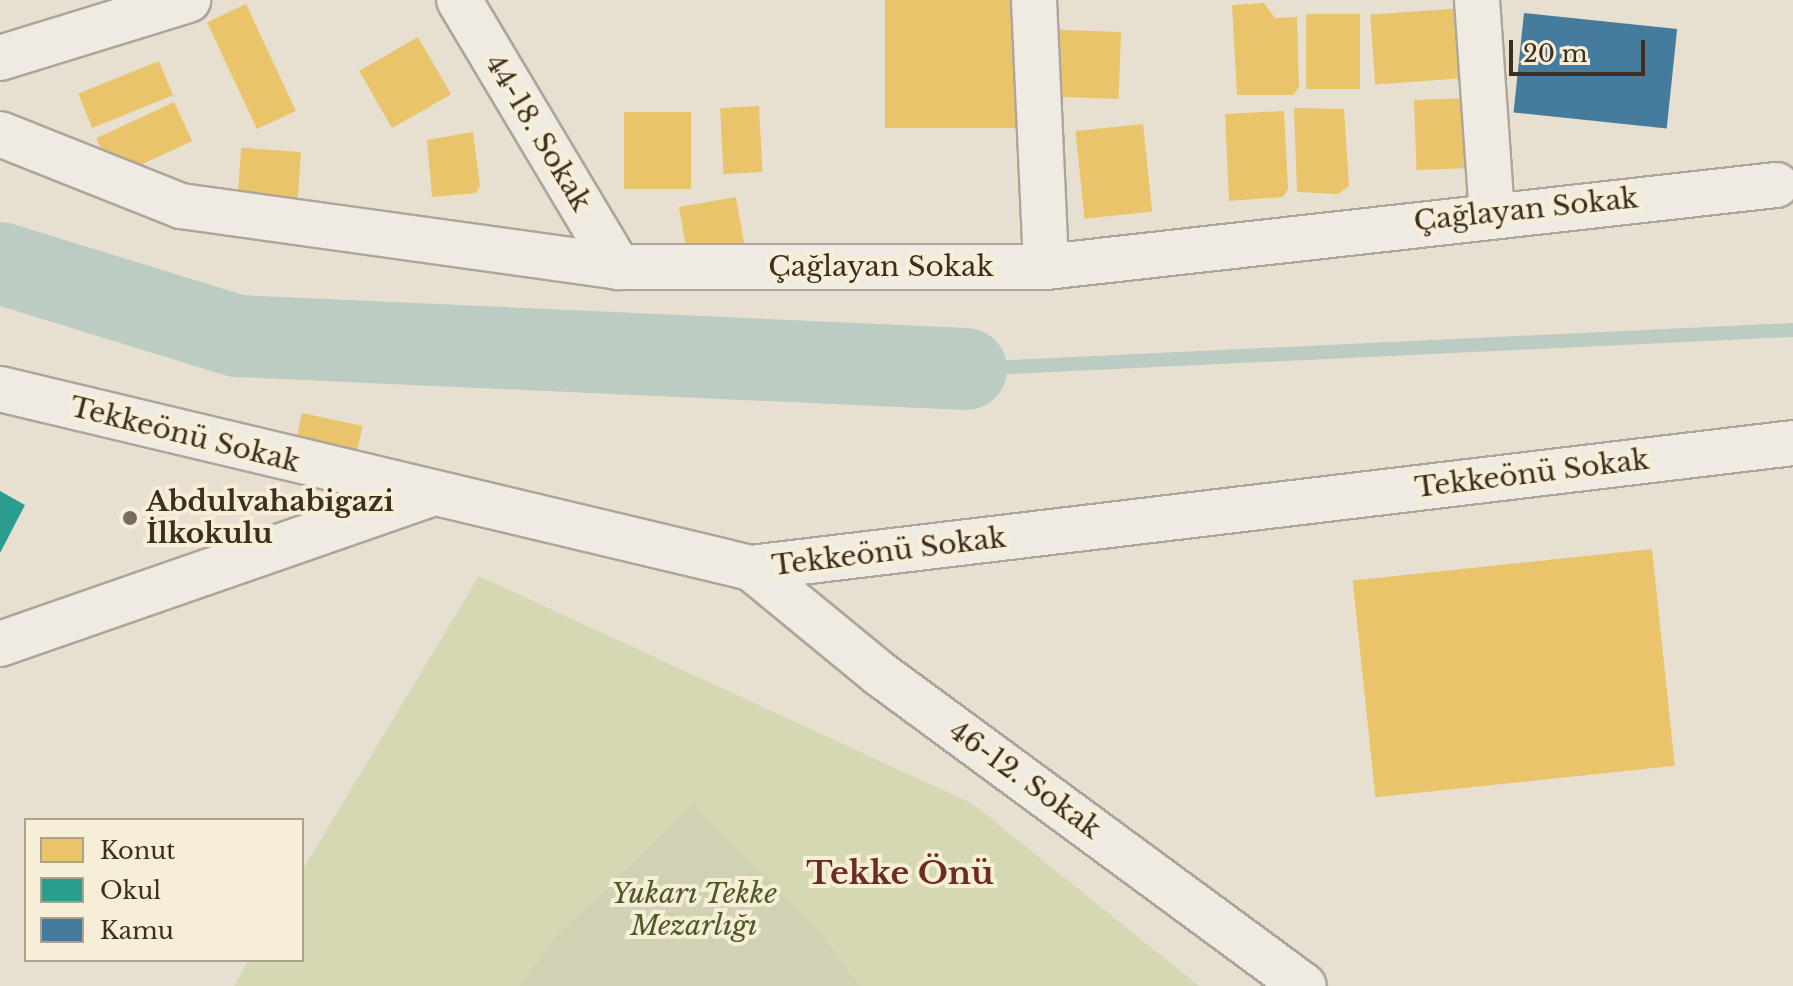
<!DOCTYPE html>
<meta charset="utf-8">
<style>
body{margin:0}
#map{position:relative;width:1793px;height:986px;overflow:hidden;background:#e7e0d1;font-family:"Libre Baskerville",serif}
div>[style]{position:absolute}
.green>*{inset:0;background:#d6d7b3}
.cemetery>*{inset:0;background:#d1d1b3}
.homes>*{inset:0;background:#e9c46a;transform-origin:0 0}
.schools>*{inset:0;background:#2a9d8f}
.public>*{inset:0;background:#457b9d;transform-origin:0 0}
.stream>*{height:14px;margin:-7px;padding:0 7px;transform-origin:7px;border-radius:7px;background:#bcccc2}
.river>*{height:82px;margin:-41px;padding:0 41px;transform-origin:41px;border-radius:41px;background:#bcccc2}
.roads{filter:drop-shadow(2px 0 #ada599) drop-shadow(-2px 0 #ada599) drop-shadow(0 2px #ada599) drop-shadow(0 -2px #ada599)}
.street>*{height:44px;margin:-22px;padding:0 22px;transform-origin:22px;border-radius:22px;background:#efebe3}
.dots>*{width:22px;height:22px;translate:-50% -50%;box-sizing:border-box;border:4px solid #f7eed8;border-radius:50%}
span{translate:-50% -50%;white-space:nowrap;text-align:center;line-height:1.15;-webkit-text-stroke:8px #f7eed8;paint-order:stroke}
.street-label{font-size:28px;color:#3d2e20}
.poi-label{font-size:28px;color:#3d2e20;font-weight:700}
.left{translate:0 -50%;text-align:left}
.park-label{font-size:28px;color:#4d5a26;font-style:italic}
.quarter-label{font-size:32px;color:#6b2e1e;font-weight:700}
.legend{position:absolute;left:24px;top:818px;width:280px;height:144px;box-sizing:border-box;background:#f7eed8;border:2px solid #ada18e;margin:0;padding:10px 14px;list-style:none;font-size:24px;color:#3d2e20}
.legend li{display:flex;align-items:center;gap:16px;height:40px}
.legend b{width:40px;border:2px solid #ada18e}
.scale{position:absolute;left:1509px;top:40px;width:136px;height:36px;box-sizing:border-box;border:4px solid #3d2e20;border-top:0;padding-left:10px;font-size:24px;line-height:28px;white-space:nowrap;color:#3d2e20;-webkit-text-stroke:6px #f7eed8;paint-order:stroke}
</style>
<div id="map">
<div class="green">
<div style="clip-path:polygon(479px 576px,973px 804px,1199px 986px,860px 986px,815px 925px,694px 804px,530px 986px,234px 986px,249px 960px,302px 960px,302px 871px)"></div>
</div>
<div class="cemetery">
<div style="clip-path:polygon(694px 804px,815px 925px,860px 986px,520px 986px,553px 940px)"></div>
</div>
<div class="homes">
<div style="left:885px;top:0;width:135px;height:128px"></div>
<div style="clip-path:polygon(1264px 3px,1275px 18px,1297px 17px,1299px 87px,1293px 95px,1237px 95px,1232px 5px)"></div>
<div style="left:246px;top:4px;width:118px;height:43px;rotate:65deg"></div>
<div style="left:1464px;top:8px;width:70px;height:94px;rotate:86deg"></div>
<div style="left:1360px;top:14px;width:75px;height:54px;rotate:90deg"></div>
<div style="left:1121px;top:32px;width:67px;height:63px;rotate:92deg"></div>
<div style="left:418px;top:37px;width:66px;height:68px;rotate:60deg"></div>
<div style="left:159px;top:61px;width:37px;height:87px;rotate:68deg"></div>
<div style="left:1470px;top:98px;width:70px;height:56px;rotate:88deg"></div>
<div style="left:174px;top:102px;width:43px;height:86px;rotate:65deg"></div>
<div style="left:759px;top:106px;width:66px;height:39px;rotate:87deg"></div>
<div style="clip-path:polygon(1294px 108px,1344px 109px,1349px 186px,1338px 194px,1297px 192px)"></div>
<div style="clip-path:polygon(1284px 111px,1288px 189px,1283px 197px,1229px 201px,1225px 114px)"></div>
<div style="left:691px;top:112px;width:77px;height:67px;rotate:90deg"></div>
<div style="left:1143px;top:124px;width:88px;height:68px;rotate:84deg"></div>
<div style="clip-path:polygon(473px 132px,480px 186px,476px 193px,432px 197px,427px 140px)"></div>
<div style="left:301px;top:152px;width:53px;height:60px;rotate:94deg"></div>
<div style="left:736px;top:197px;width:52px;height:58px;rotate:80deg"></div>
<div style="left:302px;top:413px;width:62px;height:35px;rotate:12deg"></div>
<div style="left:1652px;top:549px;width:218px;height:301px;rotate:84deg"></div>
</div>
<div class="schools">
<div style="clip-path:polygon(0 491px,25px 505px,0 553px)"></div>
</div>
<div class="public">
<div style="left:1524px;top:13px;width:154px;height:100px;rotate:6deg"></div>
</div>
<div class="stream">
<div style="left:966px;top:369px;width:828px;rotate:-2.7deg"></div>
</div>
<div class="river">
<div style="left:0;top:263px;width:249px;rotate:17.1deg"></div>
<div style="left:238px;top:336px;width:729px;rotate:2.6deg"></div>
</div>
<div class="roads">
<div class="street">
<div style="left:459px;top:0;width:311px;rotate:59.2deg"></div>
<div style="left:1034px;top:0;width:267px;rotate:87.4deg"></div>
<div style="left:1477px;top:0;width:214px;rotate:86deg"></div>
<div style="left:0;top:58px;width:197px;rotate:-17.1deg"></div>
<div style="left:0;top:134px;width:195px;rotate:21.7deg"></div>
<div style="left:181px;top:206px;width:441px;rotate:7.9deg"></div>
<div style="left:618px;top:267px;width:428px"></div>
<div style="left:1046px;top:267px;width:735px;rotate:-6.41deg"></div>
<div style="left:0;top:389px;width:772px;rotate:13.41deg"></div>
<div style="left:751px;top:568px;width:1049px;rotate:-6.84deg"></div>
<div style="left:751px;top:568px;width:167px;rotate:39.4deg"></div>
<div style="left:880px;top:674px;width:526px;rotate:36.35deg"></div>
<div style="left:0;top:644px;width:452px;rotate:-19.2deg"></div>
</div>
</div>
<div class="dots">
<div style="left:130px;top:518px;background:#786c5e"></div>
</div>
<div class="street-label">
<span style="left:538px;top:133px;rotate:59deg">44-18. Sokak</span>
<span style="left:1526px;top:210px;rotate:-6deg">Çağlayan Sokak</span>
<span style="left:881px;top:267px">Çağlayan Sokak</span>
<span style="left:185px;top:435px;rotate:14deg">Tekkeönü Sokak</span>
<span style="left:1532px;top:474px;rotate:-7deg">Tekkeönü Sokak</span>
<span style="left:889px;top:552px;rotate:-7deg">Tekkeönü Sokak</span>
<span style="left:1025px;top:780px;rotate:36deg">46-12. Sokak</span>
</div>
<div class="poi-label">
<span class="left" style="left:146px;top:518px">Abdulvahabigazi<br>İlkokulu</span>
</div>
<div class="park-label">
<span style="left:694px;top:910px">Yukarı Tekke<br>Mezarlığı</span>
</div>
<div class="quarter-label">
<span style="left:900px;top:873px">Tekke Önü</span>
</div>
<ul class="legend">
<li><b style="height:22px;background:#e9c46a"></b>Konut</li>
<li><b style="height:22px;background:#2a9d8f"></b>Okul</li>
<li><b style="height:22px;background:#457b9d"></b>Kamu</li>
</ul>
<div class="scale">20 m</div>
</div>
